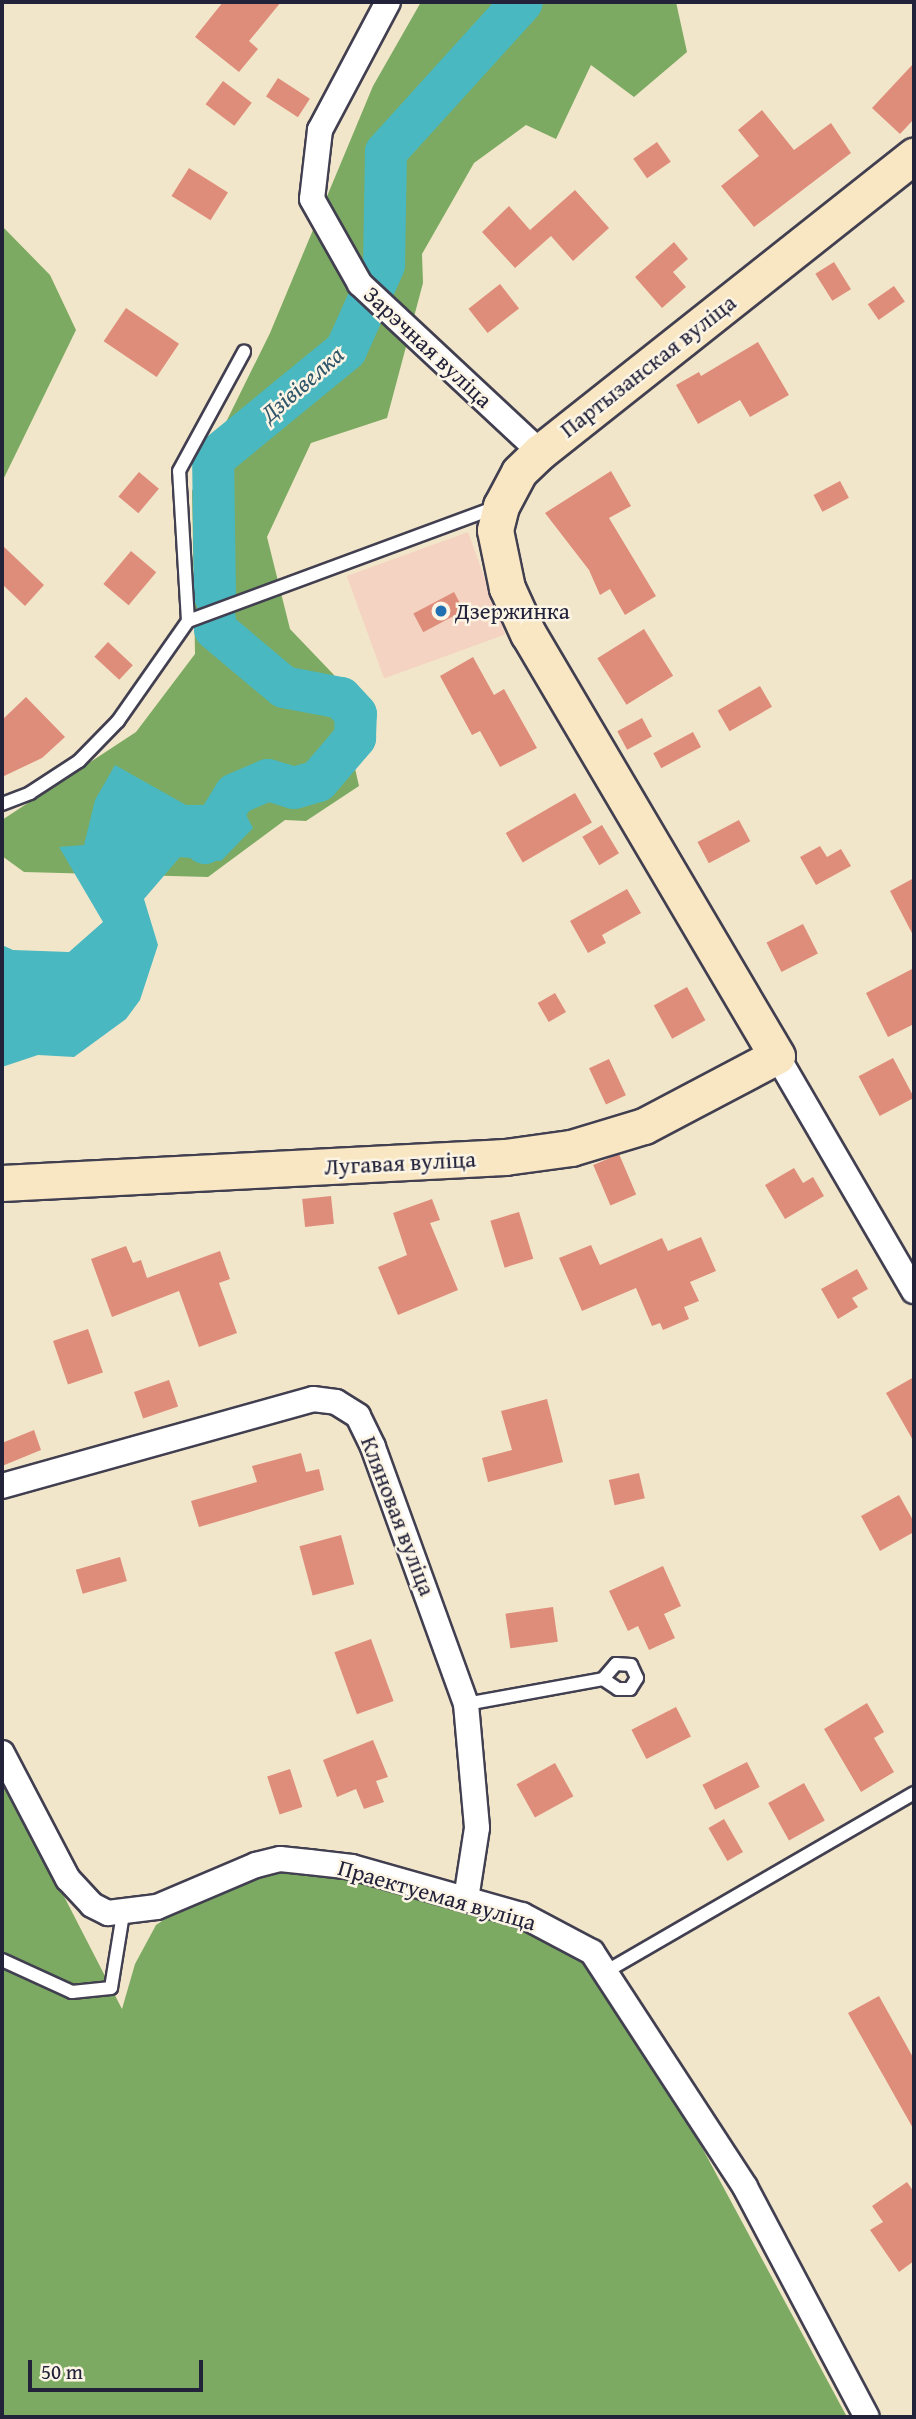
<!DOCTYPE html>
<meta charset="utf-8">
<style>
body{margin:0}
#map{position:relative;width:916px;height:2419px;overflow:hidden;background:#f2e6ca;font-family:"Gentium Book Plus",serif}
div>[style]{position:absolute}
.built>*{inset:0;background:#f5d3c2;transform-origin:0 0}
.forest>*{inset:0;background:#7caa62}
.water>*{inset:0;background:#49b8c1}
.river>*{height:42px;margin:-21px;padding:0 21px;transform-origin:21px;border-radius:21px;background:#49b8c1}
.building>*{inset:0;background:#df8d7b;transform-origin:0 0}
.roads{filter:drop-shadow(2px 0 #413f50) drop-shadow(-2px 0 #413f50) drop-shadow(0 2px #413f50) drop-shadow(0 -2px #413f50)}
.lane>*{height:12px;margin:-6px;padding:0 6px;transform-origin:6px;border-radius:6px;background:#fff}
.street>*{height:24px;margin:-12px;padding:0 12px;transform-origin:12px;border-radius:12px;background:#fff}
.secondary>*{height:35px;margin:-17.5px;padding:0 17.5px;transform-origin:17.5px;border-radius:17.5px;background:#f9e7c3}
.dots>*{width:19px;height:19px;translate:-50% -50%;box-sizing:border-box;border:4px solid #fcf5e5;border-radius:50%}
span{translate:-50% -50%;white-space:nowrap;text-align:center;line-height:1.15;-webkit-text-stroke:5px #fcf5e5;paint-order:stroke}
.street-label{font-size:23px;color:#22223b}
.poi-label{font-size:23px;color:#22223b}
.left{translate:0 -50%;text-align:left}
.water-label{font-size:24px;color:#30566a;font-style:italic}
.frame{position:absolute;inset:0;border:4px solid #22223b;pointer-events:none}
.scale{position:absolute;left:28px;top:2360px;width:175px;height:32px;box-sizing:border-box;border:4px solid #22223b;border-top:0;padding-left:9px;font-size:21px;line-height:24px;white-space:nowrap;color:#22223b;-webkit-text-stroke:5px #fcf5e5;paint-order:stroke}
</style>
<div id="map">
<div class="built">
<div style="left:468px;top:532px;width:109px;height:129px;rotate:70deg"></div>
</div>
<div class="forest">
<div style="clip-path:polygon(421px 2px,676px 2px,687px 52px,634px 97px,591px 65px,556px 139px,526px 125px,474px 163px,422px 254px,423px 283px,387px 418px,311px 443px,267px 537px,290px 629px,334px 675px,359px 786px,306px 821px,285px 820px,208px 877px,24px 872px,2px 856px,2px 820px,136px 732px,195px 654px,192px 491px,270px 333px,373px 86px)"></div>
<div style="clip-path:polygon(2px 226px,50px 275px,76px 330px,2px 482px)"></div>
<div style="clip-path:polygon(2px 1776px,122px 2009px,135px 1964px,156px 1925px,197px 1898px,276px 1873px,321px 1875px,379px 1887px,509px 1925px,570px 1948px,607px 1971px,847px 2417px,2px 2417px)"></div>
</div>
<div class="water">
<div style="clip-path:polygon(115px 765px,186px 805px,209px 805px,235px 794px,253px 828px,221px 861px,180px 857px,144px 899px,158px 945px,140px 1000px,126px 1019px,74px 1057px,38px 1055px,2px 1067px,2px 945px,13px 950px,69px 952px,103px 922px,59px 847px,84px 845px,95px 800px)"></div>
</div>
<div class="river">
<div style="left:215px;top:596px;width:137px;rotate:-90.8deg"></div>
<div style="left:213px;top:459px;width:172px;rotate:-39.3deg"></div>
<div style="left:346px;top:350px;width:93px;rotate:-65.9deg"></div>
<div style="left:384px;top:265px;width:113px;rotate:-89deg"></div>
<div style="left:386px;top:152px;width:202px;rotate:-47.8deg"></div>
<div style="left:205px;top:843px;width:57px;rotate:-58.5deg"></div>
<div style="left:235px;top:794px;width:36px;rotate:-23deg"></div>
<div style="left:268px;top:780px;width:27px;rotate:17deg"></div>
<div style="left:294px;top:788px;width:25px;rotate:-16deg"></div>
<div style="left:318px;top:781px;width:57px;rotate:-49.3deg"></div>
<div style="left:355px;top:738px;width:24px;rotate:-88deg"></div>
<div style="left:356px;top:714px;width:22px;rotate:-133deg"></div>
<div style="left:341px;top:698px;width:58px;rotate:-169.1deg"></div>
<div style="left:284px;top:687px;width:90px;rotate:-140deg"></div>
<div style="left:215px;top:629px;width:9px;rotate:-90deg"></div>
</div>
<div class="building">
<div style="clip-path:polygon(223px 2px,281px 2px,249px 41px,258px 49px,239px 72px,195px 37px)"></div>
<div style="clip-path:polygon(914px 63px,914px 119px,900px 134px,872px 108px)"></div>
<div style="left:278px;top:78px;width:38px;height:22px;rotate:33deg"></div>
<div style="left:223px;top:81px;width:36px;height:29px;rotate:37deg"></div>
<div style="clip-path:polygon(762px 110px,794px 150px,831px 123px,851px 153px,754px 227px,721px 186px,759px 156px,738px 130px)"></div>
<div style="left:657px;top:142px;width:24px;height:29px;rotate:55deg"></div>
<div style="left:189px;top:168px;width:46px;height:33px;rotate:32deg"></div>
<div style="clip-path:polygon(575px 190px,609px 228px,573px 261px,551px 236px,515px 268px,482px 232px,509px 206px,530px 230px)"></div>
<div style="clip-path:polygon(674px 242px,688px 259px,673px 272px,686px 287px,662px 308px,635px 277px)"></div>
<div style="left:834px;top:262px;width:32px;height:22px;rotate:58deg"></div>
<div style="left:500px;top:284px;width:31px;height:40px;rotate:52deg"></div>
<div style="left:894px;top:286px;width:19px;height:32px;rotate:55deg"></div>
<div style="left:126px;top:308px;width:64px;height:40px;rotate:34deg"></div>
<div style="clip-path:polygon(758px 342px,789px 395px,750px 417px,740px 400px,698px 424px,676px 385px,699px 372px,701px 376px)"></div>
<div style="clip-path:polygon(611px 471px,631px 506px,609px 518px,656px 596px,625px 615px,610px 589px,600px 595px,589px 570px,545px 513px)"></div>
<div style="left:139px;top:472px;width:26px;height:32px;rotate:40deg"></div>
<div style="left:840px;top:481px;width:19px;height:30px;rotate:62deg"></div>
<div style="clip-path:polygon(2px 545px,44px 585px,25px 606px,2px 584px)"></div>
<div style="left:131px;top:551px;width:33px;height:43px;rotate:40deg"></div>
<div style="left:454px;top:592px;width:21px;height:46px;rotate:62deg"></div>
<div style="left:644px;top:629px;width:55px;height:55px;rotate:58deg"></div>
<div style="left:108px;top:642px;width:34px;height:20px;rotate:43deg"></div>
<div style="clip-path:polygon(473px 657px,494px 695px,504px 689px,537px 748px,500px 767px,480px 731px,472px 735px,440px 676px)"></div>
<div style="left:760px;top:686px;width:24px;height:49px;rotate:60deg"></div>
<div style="clip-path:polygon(26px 697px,65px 737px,42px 758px,2px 777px,2px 720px)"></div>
<div style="left:642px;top:718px;width:21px;height:28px;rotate:62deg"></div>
<div style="left:693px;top:732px;width:17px;height:45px;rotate:62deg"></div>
<div style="left:575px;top:793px;width:34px;height:80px;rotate:60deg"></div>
<div style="left:739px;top:820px;width:24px;height:47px;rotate:62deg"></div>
<div style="left:602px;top:825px;width:33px;height:23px;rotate:59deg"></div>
<div style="clip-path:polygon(820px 846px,827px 857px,841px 849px,851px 866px,816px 885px,800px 857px)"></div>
<div style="clip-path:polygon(914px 878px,914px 937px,890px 891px)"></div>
<div style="clip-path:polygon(627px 889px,641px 913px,602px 935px,606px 943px,588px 953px,570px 921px)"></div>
<div style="left:803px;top:924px;width:33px;height:41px;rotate:63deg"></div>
<div style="clip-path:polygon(914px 968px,914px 1024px,888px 1037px,866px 993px)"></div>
<div style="left:687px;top:987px;width:38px;height:38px;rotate:61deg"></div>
<div style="left:555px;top:993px;width:22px;height:20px;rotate:60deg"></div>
<div style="left:893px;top:1058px;width:45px;height:39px;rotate:62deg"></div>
<div style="left:609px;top:1059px;width:40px;height:22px;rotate:65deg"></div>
<div style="left:619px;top:1154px;width:44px;height:28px;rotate:67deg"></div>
<div style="clip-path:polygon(794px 1168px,803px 1183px,813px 1177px,824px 1196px,785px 1219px,765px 1185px)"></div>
<div style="left:331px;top:1196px;width:28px;height:29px;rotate:84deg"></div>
<div style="clip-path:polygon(432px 1199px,440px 1220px,430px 1223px,458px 1290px,398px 1315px,378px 1267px,407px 1255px,393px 1213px)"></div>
<div style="left:519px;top:1212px;width:49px;height:30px;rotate:73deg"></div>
<div style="clip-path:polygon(701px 1237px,716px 1271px,690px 1282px,699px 1301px,684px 1307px,689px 1319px,663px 1330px,660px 1323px,652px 1326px,636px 1288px,582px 1311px,559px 1258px,591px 1245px,600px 1265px,662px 1238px,668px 1251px)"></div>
<div style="clip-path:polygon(126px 1246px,133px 1263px,141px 1260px,147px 1278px,220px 1251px,230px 1279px,219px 1283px,237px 1333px,199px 1347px,179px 1291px,112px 1317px,91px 1259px)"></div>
<div style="clip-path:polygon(857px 1269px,868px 1289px,852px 1298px,858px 1307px,838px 1319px,821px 1289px)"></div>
<div style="left:88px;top:1329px;width:46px;height:37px;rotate:71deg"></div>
<div style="clip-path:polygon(914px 1377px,914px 1442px,886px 1393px)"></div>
<div style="left:169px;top:1380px;width:28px;height:37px;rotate:71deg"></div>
<div style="clip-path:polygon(547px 1399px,563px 1462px,488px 1482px,482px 1458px,512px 1450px,501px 1411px)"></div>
<div style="clip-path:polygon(34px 1430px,41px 1450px,2px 1466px,2px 1443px)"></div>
<div style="clip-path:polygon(301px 1453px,306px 1472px,319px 1469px,324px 1490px,199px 1527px,191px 1501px,257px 1482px,252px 1466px)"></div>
<div style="left:639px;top:1473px;width:26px;height:31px;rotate:77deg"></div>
<div style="clip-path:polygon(899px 1495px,914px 1522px,914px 1532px,880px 1551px,861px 1516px)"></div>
<div style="left:341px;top:1535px;width:51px;height:43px;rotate:75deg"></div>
<div style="left:120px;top:1557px;width:25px;height:46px;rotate:74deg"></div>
<div style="clip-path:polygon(663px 1566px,681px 1606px,664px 1614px,675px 1638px,649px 1650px,638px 1626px,628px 1631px,609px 1591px)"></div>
<div style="left:553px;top:1607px;width:35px;height:48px;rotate:82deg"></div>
<div style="left:371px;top:1639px;width:66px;height:39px;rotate:70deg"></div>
<div style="clip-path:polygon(867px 1703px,884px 1732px,874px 1738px,894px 1772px,861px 1792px,824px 1729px)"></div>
<div style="left:676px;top:1707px;width:33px;height:50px;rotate:63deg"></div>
<div style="clip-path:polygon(373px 1740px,388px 1777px,376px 1781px,384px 1802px,364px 1809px,356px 1789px,337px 1797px,323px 1760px)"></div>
<div style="left:747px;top:1762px;width:28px;height:50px;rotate:63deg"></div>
<div style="left:555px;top:1763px;width:38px;height:44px;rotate:61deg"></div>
<div style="left:290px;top:1769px;width:40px;height:24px;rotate:72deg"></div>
<div style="left:804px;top:1783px;width:43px;height:41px;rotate:61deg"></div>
<div style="left:724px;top:1819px;width:38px;height:18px;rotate:60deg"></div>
<div style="clip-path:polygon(879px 1996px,914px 2059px,914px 2130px,848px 2013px)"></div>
<div style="clip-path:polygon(907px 2182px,914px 2192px,914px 2261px,899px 2272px,870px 2230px,883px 2222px,872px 2206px)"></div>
</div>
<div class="roads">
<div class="lane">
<div style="left:188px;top:621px;width:150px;rotate:-93.4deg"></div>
<div style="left:179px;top:471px;width:136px;rotate:-61.4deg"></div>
<div style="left:2px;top:804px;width:30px;rotate:-21deg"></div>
<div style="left:30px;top:793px;width:59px;rotate:-33.1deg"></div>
<div style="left:79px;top:761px;width:56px;rotate:-45.7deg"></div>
<div style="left:118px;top:721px;width:122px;rotate:-55deg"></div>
<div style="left:188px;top:621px;width:329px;rotate:-20.3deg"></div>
<div style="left:466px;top:1704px;width:139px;rotate:-10.3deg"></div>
<div style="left:603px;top:1679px;width:18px;rotate:34deg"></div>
<div style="left:618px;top:1689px;width:12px"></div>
<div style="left:630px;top:1689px;width:13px;rotate:-58deg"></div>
<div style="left:637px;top:1678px;width:14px;rotate:-115deg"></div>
<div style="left:631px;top:1665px;width:15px;rotate:-176deg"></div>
<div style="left:616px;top:1664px;width:20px;rotate:131deg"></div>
<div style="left:2px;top:1960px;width:77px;rotate:24.6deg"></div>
<div style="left:72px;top:1992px;width:39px;rotate:-6deg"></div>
<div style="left:111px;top:1988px;width:75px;rotate:-80.8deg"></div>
<div style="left:607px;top:1971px;width:355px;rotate:-30.1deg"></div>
</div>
<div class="street">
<div style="left:388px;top:2px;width:145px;rotate:118deg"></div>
<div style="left:320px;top:130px;width:69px;rotate:96.6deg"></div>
<div style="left:312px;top:199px;width:98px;rotate:60.5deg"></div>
<div style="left:360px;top:284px;width:246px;rotate:43deg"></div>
<div style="left:777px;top:1056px;width:272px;rotate:59.8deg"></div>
<div style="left:2px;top:1486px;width:323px;rotate:-15.6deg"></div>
<div style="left:313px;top:1399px;width:23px;rotate:7deg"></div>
<div style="left:336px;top:1402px;width:26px;rotate:32deg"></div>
<div style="left:358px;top:1416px;width:34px;rotate:64deg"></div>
<div style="left:373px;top:1447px;width:273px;rotate:70.1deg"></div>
<div style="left:466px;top:1704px;width:124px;rotate:84.9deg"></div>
<div style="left:477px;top:1828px;width:72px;rotate:98.8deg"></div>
<div style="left:2px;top:1753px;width:142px;rotate:62.4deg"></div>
<div style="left:68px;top:1879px;width:35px;rotate:47deg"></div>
<div style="left:92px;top:1905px;width:18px;rotate:27deg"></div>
<div style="left:108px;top:1913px;width:49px;rotate:-7deg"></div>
<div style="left:157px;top:1907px;width:108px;rotate:-23deg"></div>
<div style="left:256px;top:1865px;width:25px;rotate:-14deg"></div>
<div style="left:280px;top:1859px;width:29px;rotate:6deg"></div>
<div style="left:309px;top:1862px;width:43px;rotate:6.6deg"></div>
<div style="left:352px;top:1867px;width:177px;rotate:15.8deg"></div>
<div style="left:522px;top:1915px;width:79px;rotate:27.9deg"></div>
<div style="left:592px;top:1952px;width:280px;rotate:56.9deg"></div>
<div style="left:745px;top:2187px;width:260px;rotate:62.1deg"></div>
</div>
<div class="secondary">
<div style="left:2px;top:1183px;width:504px;rotate:-2.96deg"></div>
<div style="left:505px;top:1157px;width:67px;rotate:-7.8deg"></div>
<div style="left:571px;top:1148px;width:76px;rotate:-16.8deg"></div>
<div style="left:644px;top:1126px;width:150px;rotate:-27.8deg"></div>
<div style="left:777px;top:1056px;width:490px;rotate:-120.5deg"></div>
<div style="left:528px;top:634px;width:51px;rotate:-114.5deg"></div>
<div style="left:507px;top:588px;width:59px;rotate:-101.7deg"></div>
<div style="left:495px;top:530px;width:25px;rotate:-76deg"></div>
<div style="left:501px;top:506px;width:38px;rotate:-62deg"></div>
<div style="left:519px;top:472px;width:29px;rotate:-44deg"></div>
<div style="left:540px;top:452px;width:477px;rotate:-38.4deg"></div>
</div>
</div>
<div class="dots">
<div style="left:441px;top:611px;background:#1f6fb2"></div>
</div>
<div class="street-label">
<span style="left:428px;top:347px;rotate:43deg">Зарэчная вуліца</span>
<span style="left:648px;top:366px;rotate:-38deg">Партызанская вуліца</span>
<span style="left:400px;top:1163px;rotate:-3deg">Лугавая вуліца</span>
<span style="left:398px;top:1516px;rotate:69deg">Кляновая вуліца</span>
<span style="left:437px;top:1895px;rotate:16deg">Праектуемая вуліца</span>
</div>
<div class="poi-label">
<span class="left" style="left:455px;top:611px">Дзержинка</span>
</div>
<div class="water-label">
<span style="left:302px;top:384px;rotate:-41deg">Дзівівелка</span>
</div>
<div class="frame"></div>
<div class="scale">50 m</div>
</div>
